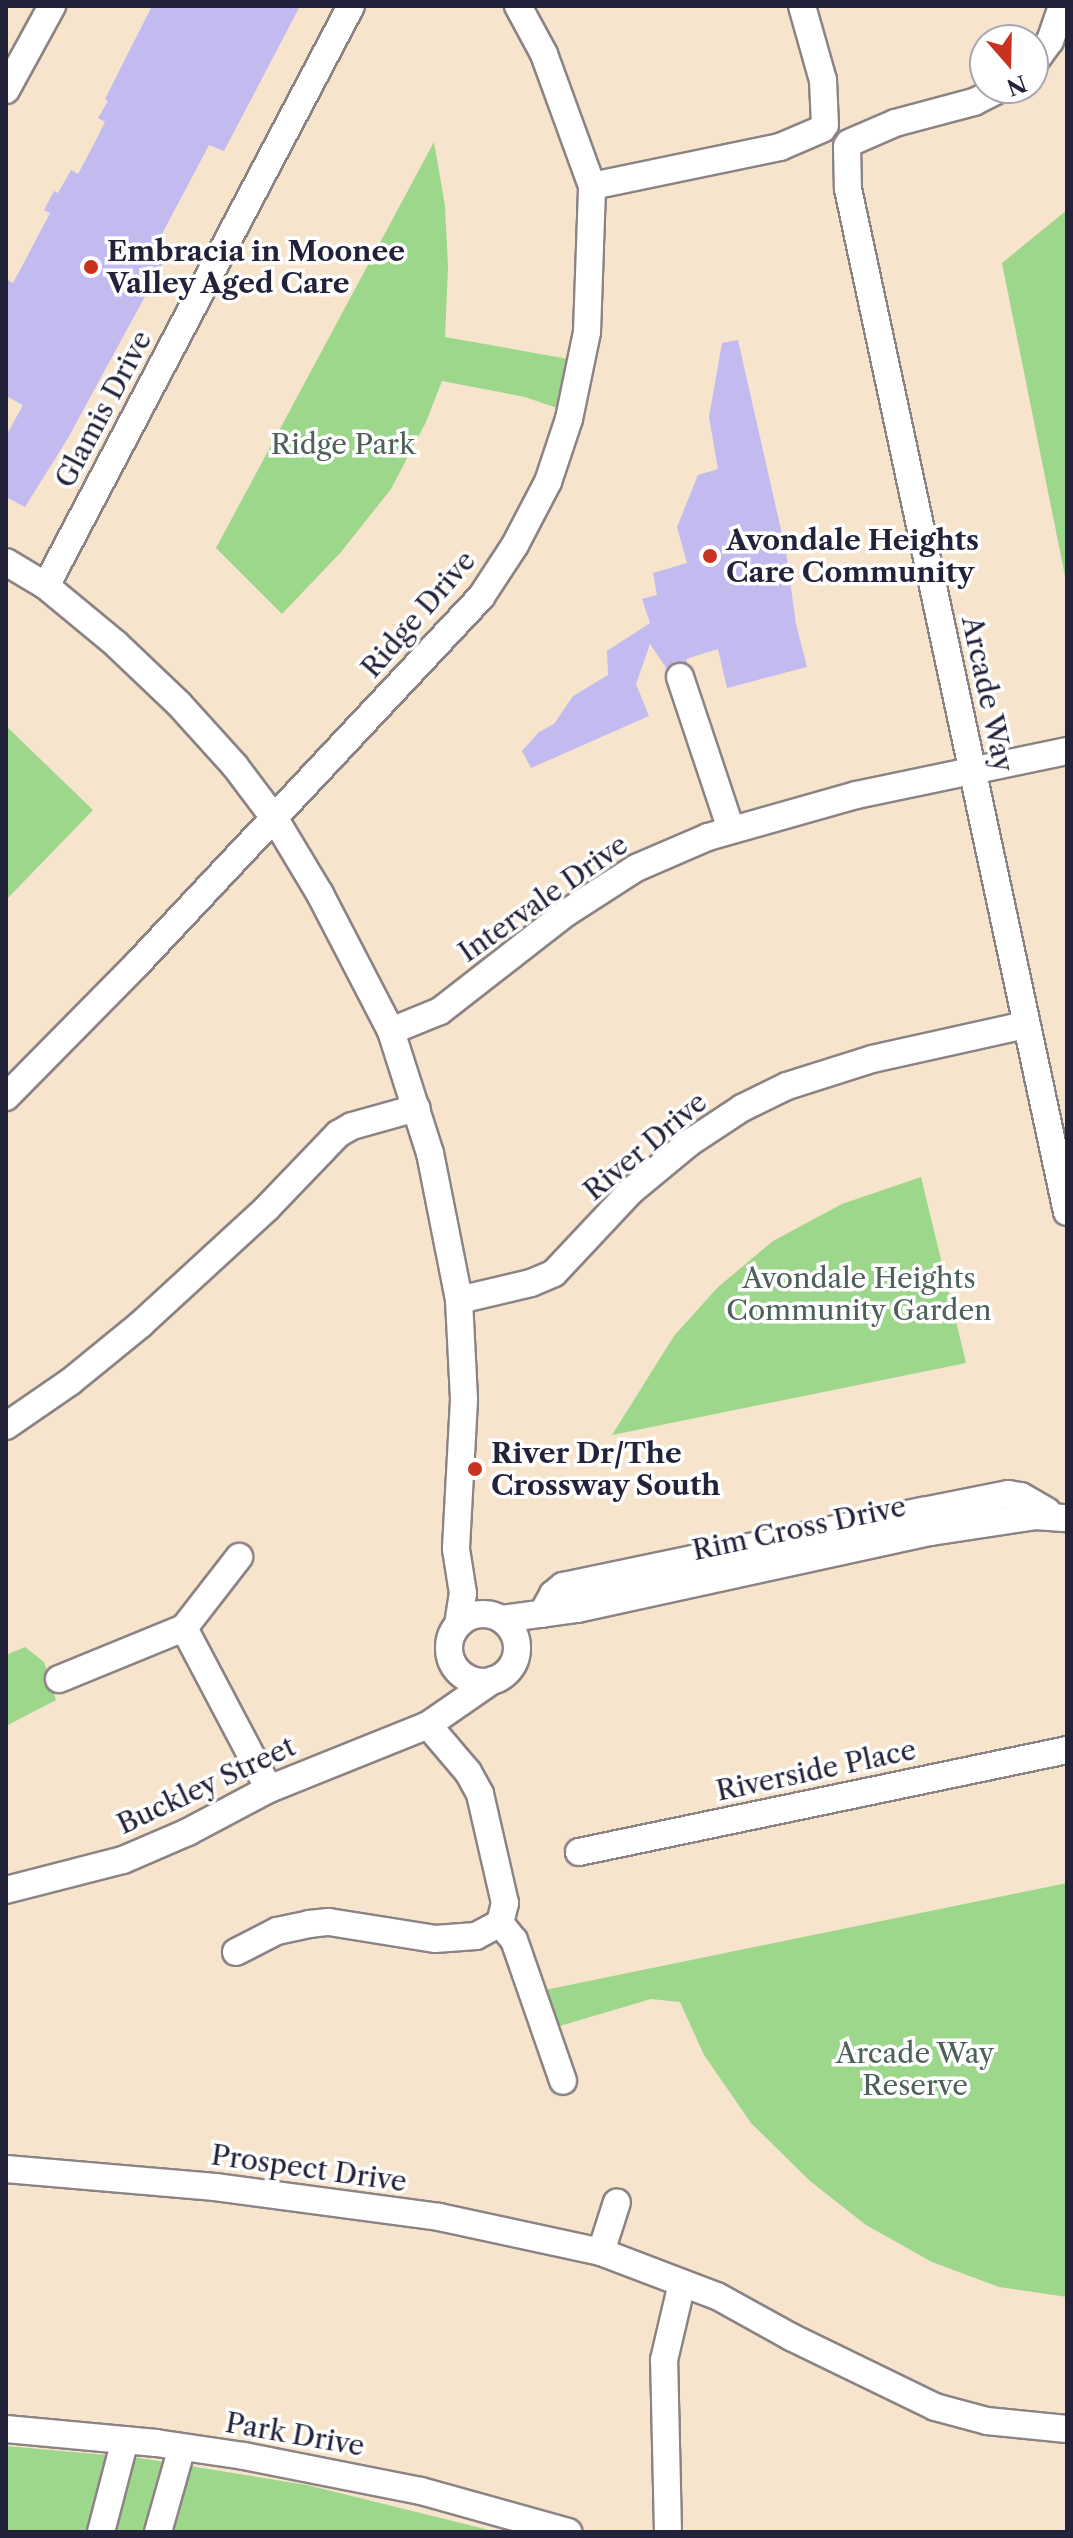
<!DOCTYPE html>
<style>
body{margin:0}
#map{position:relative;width:1073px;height:2538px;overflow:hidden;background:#f6e4cc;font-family:"Libre Caslon Text",serif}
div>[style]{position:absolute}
.green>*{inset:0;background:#9cd78b}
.building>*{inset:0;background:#c3baf0}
.roads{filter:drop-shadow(2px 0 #8c8384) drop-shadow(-2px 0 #8c8384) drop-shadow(0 2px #8c8384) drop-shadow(0 -2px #8c8384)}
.minor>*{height:26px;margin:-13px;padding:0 13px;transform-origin:13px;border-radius:13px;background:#fff}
.minor>.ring{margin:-13px;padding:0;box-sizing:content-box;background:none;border:26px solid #fff;border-radius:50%}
.dots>*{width:22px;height:22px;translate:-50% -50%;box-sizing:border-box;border:4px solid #fff;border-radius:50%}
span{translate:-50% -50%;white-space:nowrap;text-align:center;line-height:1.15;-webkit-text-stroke:7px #fff;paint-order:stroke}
.poi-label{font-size:28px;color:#22223b;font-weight:700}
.left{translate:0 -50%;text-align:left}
.street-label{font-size:28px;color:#22223b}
.park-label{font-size:28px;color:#4d6157}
.frame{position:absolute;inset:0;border:8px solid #22223b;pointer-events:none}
.north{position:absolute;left:969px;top:24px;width:80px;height:80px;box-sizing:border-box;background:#fff;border:2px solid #a7a7b1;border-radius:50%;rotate:160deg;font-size:22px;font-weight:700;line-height:32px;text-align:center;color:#22223b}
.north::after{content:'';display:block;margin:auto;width:28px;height:36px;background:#c8321e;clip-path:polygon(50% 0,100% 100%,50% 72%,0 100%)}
</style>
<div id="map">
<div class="green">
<div style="clip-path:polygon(434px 142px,445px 206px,448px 267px,445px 337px,574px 360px,563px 410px,525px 397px,442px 381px,426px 422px,391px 489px,341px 552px,282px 614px,216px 548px)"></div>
<div style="clip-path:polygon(1067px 210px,1067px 586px,1002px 263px)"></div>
<div style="clip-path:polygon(6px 726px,93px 810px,6px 900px)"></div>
<div style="clip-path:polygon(921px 1177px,966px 1363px,612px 1435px,674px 1336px,717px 1288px,773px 1241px,842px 1204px)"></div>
<div style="clip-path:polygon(25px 1647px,44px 1662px,56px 1700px,6px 1726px,6px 1655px)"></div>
<div style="clip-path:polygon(1067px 1883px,1067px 2297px,999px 2287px,932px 2262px,866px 2225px,810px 2181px,751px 2123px,704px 2055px,680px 2002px,651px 1999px,553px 2028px,540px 1991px)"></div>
<div style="clip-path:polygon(6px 2446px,140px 2458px,307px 2485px,497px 2532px,6px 2532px)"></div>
</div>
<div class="building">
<div style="clip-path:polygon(152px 6px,300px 6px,224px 151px,209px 145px,155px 247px,168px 254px,68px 438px,25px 507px,6px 497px,6px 436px,23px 405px,6px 396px,6px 279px,13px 283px,28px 255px,50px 213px,44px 210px,54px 191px,58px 193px,71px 170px,78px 174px,96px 140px,105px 122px,98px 118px,108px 101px,105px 99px)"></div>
<div style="clip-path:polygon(738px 340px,786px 552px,796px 624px,807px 667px,727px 688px,718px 649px,686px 659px,688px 664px,674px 662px,667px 669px,650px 644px,636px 684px,649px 716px,531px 768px,522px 751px,539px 732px,554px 724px,573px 696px,608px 675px,607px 651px,650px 623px,642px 599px,657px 595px,653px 573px,687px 563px,677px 527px,698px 475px,718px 469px,709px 417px,722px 343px)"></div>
</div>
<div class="roads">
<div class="minor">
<div style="left:802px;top:6px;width:77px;rotate:74.2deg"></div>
<div style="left:823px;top:80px;width:45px;rotate:87.5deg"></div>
<div style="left:1033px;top:64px;width:29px;rotate:-54deg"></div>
<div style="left:1050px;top:41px;width:37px;rotate:-71deg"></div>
<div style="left:6px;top:90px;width:96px;rotate:-61.3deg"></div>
<div style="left:849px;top:143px;width:50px;rotate:-23.5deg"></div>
<div style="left:895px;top:123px;width:82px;rotate:-14.9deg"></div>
<div style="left:974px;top:102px;width:30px;rotate:-27deg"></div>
<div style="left:847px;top:146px;width:43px;rotate:88.7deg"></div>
<div style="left:848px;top:189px;width:1046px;rotate:77.92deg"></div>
<div style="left:592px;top:186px;width:192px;rotate:-11.7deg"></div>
<div style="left:780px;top:147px;width:46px;rotate:-23.2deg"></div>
<div style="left:6px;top:562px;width:47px;rotate:31deg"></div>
<div style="left:46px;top:586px;width:91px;rotate:39.6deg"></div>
<div style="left:116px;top:644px;width:87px;rotate:43.6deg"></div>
<div style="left:179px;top:704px;width:84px;rotate:47.9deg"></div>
<div style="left:235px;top:766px;width:66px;rotate:53deg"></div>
<div style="left:275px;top:819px;width:87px;rotate:59deg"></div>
<div style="left:320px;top:894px;width:154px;rotate:62.6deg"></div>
<div style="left:391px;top:1031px;width:128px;rotate:72.3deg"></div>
<div style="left:430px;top:1153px;width:150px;rotate:78.8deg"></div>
<div style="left:459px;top:1300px;width:100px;rotate:87.1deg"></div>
<div style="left:464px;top:1400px;width:149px;rotate:93.1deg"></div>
<div style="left:456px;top:1549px;width:45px;rotate:81deg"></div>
<div style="left:463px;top:1593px;width:31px;rotate:99deg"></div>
<div style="left:46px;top:586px;width:655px;rotate:-62.26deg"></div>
<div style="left:680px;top:677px;width:160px;rotate:71.5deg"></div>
<div style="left:391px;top:1031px;width:53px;rotate:-22.2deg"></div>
<div style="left:440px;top:1011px;width:160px;rotate:-37.9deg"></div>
<div style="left:566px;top:913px;width:83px;rotate:-32.7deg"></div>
<div style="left:636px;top:868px;width:78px;rotate:-23.3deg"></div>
<div style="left:708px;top:837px;width:154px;rotate:-15.8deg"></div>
<div style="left:856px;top:795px;width:216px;rotate:-11.8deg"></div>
<div style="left:6px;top:1097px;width:188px;rotate:-45.4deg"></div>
<div style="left:138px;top:963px;width:502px;rotate:-46.86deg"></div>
<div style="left:481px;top:597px;width:62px;rotate:-56.8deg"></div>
<div style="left:515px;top:545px;width:71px;rotate:-62.4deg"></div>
<div style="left:548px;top:482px;width:66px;rotate:-71.6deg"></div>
<div style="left:569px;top:419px;width:89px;rotate:-78.3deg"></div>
<div style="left:587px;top:332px;width:146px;rotate:-88deg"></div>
<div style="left:592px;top:186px;width:140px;rotate:-110deg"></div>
<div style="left:544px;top:54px;width:55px;rotate:-118.4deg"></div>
<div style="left:459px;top:1300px;width:74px;rotate:-13.3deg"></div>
<div style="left:531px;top:1283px;width:25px;rotate:-23deg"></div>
<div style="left:554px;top:1273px;width:112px;rotate:-46.8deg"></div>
<div style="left:631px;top:1191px;width:75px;rotate:-39.6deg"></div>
<div style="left:689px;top:1143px;width:64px;rotate:-33.4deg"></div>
<div style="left:742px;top:1108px;width:50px;rotate:-26.1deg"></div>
<div style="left:787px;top:1086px;width:89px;rotate:-17.6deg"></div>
<div style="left:872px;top:1059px;width:157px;rotate:-12.5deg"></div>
<div style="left:6px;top:1426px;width:78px;rotate:-34.5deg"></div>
<div style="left:70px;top:1382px;width:92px;rotate:-39.2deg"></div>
<div style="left:141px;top:1324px;width:171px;rotate:-42.6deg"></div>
<div style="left:267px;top:1208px;width:103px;rotate:-46.2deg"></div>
<div style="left:338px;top:1134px;width:16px;rotate:-30deg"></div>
<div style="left:352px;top:1126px;width:67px;rotate:-15.5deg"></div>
<div style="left:542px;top:1614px;width:23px;rotate:-61deg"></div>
<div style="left:553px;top:1594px;width:13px;rotate:-39deg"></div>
<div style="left:563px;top:1586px;width:368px;rotate:-11.8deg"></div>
<div style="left:923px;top:1511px;width:87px;rotate:-11.3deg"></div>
<div style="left:1008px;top:1494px;width:13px;rotate:9deg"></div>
<div style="left:1021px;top:1496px;width:30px;rotate:30deg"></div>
<div class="ring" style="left:449px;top:1614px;width:42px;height:42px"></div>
<div style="left:502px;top:1619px;width:76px;rotate:-7.6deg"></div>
<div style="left:577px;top:1609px;width:362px;rotate:-12.3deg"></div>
<div style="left:931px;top:1532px;width:105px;rotate:-8.7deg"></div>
<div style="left:1035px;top:1516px;width:32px;rotate:4deg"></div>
<div style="left:184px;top:1628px;width:182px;rotate:62.2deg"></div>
<div style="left:59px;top:1679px;width:135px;rotate:-22.2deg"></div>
<div style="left:184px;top:1628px;width:90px;rotate:-52.2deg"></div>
<div style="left:428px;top:1725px;width:62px;rotate:49.6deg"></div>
<div style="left:468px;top:1772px;width:25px;rotate:61deg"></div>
<div style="left:480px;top:1794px;width:112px;rotate:77.1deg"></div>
<div style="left:505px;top:1903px;width:21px;rotate:104deg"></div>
<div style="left:579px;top:1852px;width:499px;rotate:-11.8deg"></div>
<div style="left:6px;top:1890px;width:121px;rotate:-14.4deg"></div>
<div style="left:123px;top:1860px;width:71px;rotate:-23.3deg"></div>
<div style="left:188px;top:1832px;width:92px;rotate:-28deg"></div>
<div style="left:269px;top:1789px;width:171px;rotate:-21.9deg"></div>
<div style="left:428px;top:1725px;width:79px;rotate:-34.7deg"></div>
<div style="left:500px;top:1923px;width:22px;rotate:51deg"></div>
<div style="left:514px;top:1940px;width:149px;rotate:70.8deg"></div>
<div style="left:236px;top:1952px;width:46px;rotate:-27.1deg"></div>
<div style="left:277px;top:1931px;width:33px;rotate:-12deg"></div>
<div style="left:309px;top:1924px;width:20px;rotate:-6deg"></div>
<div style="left:329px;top:1922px;width:107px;rotate:9.1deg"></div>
<div style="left:435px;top:1939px;width:41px;rotate:-4.2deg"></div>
<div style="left:476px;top:1936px;width:27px;rotate:-28deg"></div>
<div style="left:6px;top:2169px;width:210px;rotate:4.9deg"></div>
<div style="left:215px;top:2187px;width:226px;rotate:7.6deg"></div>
<div style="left:439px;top:2217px;width:166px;rotate:12.2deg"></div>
<div style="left:601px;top:2252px;width:124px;rotate:20.8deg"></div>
<div style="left:717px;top:2296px;width:85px;rotate:29deg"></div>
<div style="left:791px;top:2337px;width:160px;rotate:25.9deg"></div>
<div style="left:935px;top:2407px;width:54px;rotate:15.1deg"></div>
<div style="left:987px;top:2421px;width:80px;rotate:5.7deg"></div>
<div style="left:601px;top:2252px;width:52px;rotate:-72.3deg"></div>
<div style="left:6px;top:2429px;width:151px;rotate:5.3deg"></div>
<div style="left:156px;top:2443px;width:89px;rotate:8.4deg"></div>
<div style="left:244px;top:2456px;width:180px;rotate:11.2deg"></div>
<div style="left:421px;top:2491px;width:153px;rotate:15.6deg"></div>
<div style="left:101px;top:2532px;width:95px;rotate:-75.4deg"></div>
<div style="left:158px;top:2532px;width:88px;rotate:-74.2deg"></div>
<div style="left:668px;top:2532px;width:172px;rotate:-91.3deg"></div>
<div style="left:664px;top:2360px;width:79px;rotate:-76.8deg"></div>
</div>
</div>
<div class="dots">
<div style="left:91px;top:267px;background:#c8321e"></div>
<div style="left:710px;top:556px;background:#c8321e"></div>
<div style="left:475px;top:1469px;background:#c8321e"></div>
</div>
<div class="poi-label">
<span class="left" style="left:107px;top:267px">Embracia in Moonee<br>Valley Aged Care</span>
<span class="left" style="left:726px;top:556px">Avondale Heights<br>Care Community</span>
<span class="left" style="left:491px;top:1469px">River Dr/The<br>Crossway South</span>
</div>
<div class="street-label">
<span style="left:103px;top:409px;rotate:-62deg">Glamis Drive</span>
<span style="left:418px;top:614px;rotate:-49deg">Ridge Drive</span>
<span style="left:988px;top:694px;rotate:78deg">Arcade Way</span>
<span style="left:543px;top:898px;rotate:-35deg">Intervale Drive</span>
<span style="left:645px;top:1146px;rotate:-40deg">River Drive</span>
<span style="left:799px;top:1528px;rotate:-12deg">Rim Cross Drive</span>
<span style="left:816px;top:1770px;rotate:-12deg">Riverside Place</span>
<span style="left:206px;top:1785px;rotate:-25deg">Buckley Street</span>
<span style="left:309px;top:2168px;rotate:8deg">Prospect Drive</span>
<span style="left:295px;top:2434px;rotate:10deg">Park Drive</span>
</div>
<div class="park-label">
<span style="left:343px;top:444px">Ridge Park</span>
<span style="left:859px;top:1294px">Avondale Heights<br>Community Garden</span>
<span style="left:915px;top:2069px">Arcade Way<br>Reserve</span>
</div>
<div class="frame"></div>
<div class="north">N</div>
</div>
